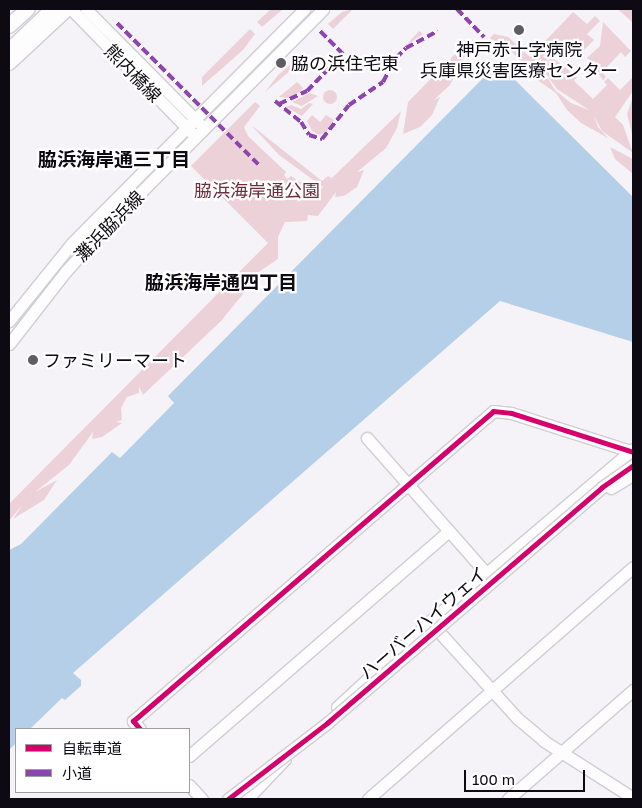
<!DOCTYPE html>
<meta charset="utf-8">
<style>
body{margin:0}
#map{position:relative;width:642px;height:808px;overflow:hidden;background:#f5f3f8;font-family:"Golos Text","Noto Sans JP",sans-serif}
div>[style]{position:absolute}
.green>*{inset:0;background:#edd1d8}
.round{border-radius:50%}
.water>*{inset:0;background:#b6cfe9}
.roads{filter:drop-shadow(1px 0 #d0cdd4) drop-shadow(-1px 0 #d0cdd4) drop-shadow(0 1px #d0cdd4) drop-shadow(0 -1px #d0cdd4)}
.minor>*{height:11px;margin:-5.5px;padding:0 5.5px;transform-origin:5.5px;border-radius:5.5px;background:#fefdfe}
.major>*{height:14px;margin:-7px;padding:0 7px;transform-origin:7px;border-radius:7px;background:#fefdfe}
.highway>*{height:16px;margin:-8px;padding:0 8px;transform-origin:8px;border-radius:8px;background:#fefdfe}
.bridges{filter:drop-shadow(1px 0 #d0cdd4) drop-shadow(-1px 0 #d0cdd4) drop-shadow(0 1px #d0cdd4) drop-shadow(0 -1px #d0cdd4)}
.minor-bridge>*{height:11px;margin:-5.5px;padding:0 5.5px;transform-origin:5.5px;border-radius:5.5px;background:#fefdfe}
.quiet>*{height:4px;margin-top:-2px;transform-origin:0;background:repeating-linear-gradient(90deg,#8e44ad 0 8px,transparent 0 12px)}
.cycleway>*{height:5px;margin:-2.5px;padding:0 2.5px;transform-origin:2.5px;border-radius:2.5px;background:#d6006c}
.dots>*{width:14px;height:14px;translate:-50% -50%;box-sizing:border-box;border:2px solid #fff;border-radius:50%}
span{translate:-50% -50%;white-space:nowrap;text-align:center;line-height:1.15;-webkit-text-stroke:4.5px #fff;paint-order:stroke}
.poi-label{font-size:18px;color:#0e0a13}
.left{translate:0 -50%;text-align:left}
.street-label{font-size:18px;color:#0e0a13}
.park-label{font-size:18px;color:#6d2d3d}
.neighbourhood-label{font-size:19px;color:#0e0a13;font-weight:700}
.frame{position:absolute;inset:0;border:10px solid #0e0a13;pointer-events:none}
.legend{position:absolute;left:15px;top:728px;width:175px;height:65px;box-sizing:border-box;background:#fff;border:1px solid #9f9da1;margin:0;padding:6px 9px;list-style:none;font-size:15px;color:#0e0a13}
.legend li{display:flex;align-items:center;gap:10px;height:25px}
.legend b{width:25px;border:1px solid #9f9da1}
.scale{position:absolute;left:464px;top:770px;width:121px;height:22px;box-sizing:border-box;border:2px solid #0e0a13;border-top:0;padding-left:6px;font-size:15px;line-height:18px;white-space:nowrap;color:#0e0a13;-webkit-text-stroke:4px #fff;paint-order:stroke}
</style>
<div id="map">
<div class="green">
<div style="clip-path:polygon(271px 9px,283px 9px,262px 27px,257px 22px)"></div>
<div style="clip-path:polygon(353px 9px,333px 29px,328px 24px,342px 12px)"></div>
<div style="clip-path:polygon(616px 9px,633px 9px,633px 23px,620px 11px)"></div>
<div style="clip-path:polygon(evenodd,573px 12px,587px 24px,595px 16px,600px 21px,587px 34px,594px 40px,578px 56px,565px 44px,552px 57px,577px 77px,574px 81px,593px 99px,607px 85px,604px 82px,608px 78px,620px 90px,633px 77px,633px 91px,615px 117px,623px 125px,633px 153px,602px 131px,594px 116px,598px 127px,608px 138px,581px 123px,567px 110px,556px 93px,519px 67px,523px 63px,502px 42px,495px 43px,490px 38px,494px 34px,508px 37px,530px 57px,573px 12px,539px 54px,546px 74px,557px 89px,589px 110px,571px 103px,555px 90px,542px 69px,539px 54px)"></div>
<div style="clip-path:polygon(603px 22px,631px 51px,625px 57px,621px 52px,602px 72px,606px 77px,603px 80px,587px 58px,600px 46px)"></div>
<div style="clip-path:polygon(250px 29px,255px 34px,243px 50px,202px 86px,202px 77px)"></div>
<div style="clip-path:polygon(419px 31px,423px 34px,407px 45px,390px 63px)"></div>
<div style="clip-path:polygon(460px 49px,466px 54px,450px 85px,434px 100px,440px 97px,432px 115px,420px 127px,403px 134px,408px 102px)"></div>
<div style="clip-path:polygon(300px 57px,303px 60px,265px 92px,278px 75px)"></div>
<div style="clip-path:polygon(297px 82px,303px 88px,300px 92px,288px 98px,279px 97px)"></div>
<div class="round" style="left:323px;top:90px;width:14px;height:14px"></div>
<div style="clip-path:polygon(310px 93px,318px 96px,302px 106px,292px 102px)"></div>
<div style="clip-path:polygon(633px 97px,633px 138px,627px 114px)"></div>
<div style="clip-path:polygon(255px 102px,260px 106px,244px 127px,248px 136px,286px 172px,284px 175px,287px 179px,291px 176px,317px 193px,323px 187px,279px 155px,251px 125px,322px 181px,328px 176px,332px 178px,401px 111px,397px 128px,386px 148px,357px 172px,364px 170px,357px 187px,344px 196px,335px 197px,336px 192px,318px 216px,308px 215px,307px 221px,285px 222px,278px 237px,278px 259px,238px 286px,256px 278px,221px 321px,143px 395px,139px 387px,139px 393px,127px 397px,121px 408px,122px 420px,116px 422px,122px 423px,102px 437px,92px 439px,93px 432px,69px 465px,35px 492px,57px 480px,44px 500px,13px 519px,23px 504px,9px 521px,9px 504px,268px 243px,191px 166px)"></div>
<div style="clip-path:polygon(309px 103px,313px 104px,302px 116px,286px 107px,291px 105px,301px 109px)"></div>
<div style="clip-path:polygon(312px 115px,320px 122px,326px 115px,334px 120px,327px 132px,319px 135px,312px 131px,307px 121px)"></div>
<div style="clip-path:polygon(610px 147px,633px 159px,633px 174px,615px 159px)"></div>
</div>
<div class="water">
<div style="clip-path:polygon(498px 63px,633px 197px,633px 342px,500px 301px,73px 673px,81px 680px,81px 686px,65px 700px,62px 698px,30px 729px,16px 729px,16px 743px,9px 750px,9px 550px,21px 544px,112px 452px,120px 458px,174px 403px,168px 396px)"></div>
</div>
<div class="roads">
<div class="minor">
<div style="left:71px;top:9px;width:172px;rotate:45.7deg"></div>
<div style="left:86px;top:9px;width:161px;rotate:45.3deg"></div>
<div style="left:9px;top:321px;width:100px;rotate:-51.1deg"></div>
<div style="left:72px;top:243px;width:330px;rotate:-45.2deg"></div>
<div style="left:9px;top:344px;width:93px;rotate:-52deg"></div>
<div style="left:66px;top:271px;width:61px;rotate:-47.7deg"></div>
<div style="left:107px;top:226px;width:306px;rotate:-45.1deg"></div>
<div style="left:367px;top:438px;width:180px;rotate:48.6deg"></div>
<div style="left:431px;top:623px;width:128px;rotate:47.8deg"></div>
<div style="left:517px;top:718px;width:35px;rotate:40deg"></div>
<div style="left:544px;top:741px;width:106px;rotate:32.6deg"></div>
<div style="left:337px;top:707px;width:125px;rotate:-42.7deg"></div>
<div style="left:429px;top:622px;width:267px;rotate:-40.3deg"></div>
<div style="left:140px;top:729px;width:11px;rotate:-131deg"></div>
<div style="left:133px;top:721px;width:475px;rotate:-40.7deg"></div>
<div style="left:493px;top:411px;width:18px;rotate:6deg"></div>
<div style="left:511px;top:413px;width:128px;rotate:17.7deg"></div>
<div style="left:189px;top:756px;width:344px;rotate:-40.9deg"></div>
<div style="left:189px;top:785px;width:19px;rotate:47deg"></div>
<div style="left:247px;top:799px;width:55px;rotate:-46.5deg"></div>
<div style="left:368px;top:799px;width:352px;rotate:-41.2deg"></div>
<div style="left:508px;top:799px;width:166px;rotate:-41.1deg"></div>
</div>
<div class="major">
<div style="left:9px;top:26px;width:25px;rotate:-42deg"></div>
<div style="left:9px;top:63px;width:79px;rotate:-43deg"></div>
</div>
<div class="highway">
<div style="left:9px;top:52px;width:62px;rotate:-43.7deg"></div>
</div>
</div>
<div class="bridges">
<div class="minor-bridge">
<div style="left:611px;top:488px;width:26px;rotate:-31deg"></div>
<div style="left:228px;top:799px;width:125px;rotate:-37.5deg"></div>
<div style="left:327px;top:723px;width:362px;rotate:-40.6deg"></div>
<div style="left:602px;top:487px;width:38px;rotate:-35deg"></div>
</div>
</div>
<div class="quiet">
<div style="left:457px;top:9px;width:39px;rotate:46deg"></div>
<div style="left:117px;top:23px;width:202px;rotate:45deg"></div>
<div style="left:275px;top:101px;width:33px;rotate:39deg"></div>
<div style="left:301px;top:122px;width:15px;rotate:58deg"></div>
<div style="left:309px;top:135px;width:14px;rotate:17deg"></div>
<div style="left:322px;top:139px;width:43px;rotate:-51.5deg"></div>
<div style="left:349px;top:105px;width:41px;rotate:-34.1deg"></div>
<div style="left:383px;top:82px;width:27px;rotate:-62deg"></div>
<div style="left:396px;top:58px;width:14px;rotate:-45deg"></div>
<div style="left:406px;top:48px;width:36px;rotate:-28deg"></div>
<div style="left:279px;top:104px;width:31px;rotate:-25deg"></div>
<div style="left:307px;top:91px;width:52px;rotate:-45.8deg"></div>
<div style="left:343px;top:54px;width:34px;rotate:-135deg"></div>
</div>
<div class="cycleway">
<div style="left:140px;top:729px;width:11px;rotate:-131deg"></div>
<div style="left:133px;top:721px;width:475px;rotate:-40.7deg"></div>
<div style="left:493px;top:411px;width:18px;rotate:6deg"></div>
<div style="left:511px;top:413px;width:128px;rotate:17.7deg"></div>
<div style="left:228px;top:799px;width:125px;rotate:-37.5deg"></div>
<div style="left:327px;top:723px;width:362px;rotate:-40.6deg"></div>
<div style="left:602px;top:487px;width:38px;rotate:-35deg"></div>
</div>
<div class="dots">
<div style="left:519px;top:30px;background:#5f5c63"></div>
<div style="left:281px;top:63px;background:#5f5c63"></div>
<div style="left:33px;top:360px;background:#5f5c63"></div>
</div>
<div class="poi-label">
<span style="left:519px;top:60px">神戸赤十字病院<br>兵庫県災害医療センター</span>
<span class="left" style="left:291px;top:63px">脇の浜住宅東</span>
<span class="left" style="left:43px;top:360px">ファミリーマート</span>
</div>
<div class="street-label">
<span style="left:133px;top:73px;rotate:46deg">熊内橋線</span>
<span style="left:109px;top:226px;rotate:-46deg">灘浜脇浜線</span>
<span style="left:423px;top:623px;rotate:-41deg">ハーバーハイウェイ</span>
</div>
<div class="park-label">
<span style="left:257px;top:190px">脇浜海岸通公園</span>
</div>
<div class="neighbourhood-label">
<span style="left:114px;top:159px">脇浜海岸通三丁目</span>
<span style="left:221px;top:282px">脇浜海岸通四丁目</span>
</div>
<div class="frame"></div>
<ul class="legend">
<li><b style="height:6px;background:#d6006c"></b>自転車道</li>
<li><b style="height:6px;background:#8e44ad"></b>小道</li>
</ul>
<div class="scale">100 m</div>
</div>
